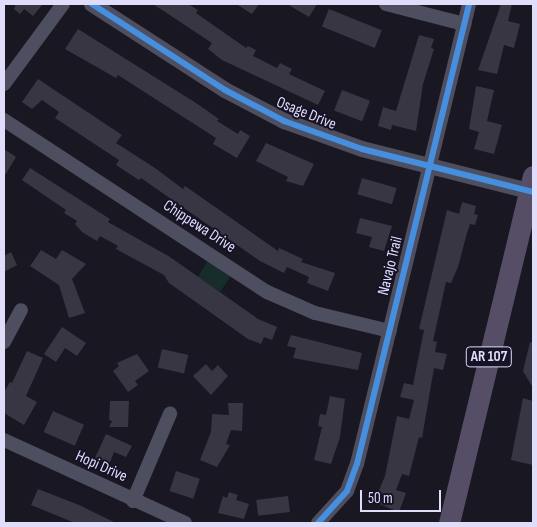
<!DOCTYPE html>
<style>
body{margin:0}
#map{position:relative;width:537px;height:527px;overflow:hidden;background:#191722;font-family:"Sofia Sans Condensed",sans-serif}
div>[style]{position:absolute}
.green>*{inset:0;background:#172d2c;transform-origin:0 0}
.building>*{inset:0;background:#383643;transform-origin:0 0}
.minor>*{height:14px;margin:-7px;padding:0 7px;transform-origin:7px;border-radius:7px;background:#4e4e61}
.tertiary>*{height:16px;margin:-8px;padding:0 8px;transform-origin:8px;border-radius:8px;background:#4e4e61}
.primary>*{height:21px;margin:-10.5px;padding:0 10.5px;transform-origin:10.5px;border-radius:10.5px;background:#554e66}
.cycleway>*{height:6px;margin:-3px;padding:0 3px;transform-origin:3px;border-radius:3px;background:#468fdf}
span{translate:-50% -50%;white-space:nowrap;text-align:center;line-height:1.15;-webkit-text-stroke:4px #161326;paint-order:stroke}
.shield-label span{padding:1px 4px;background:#161326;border:1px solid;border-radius:4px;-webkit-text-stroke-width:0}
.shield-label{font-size:15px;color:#dfddfa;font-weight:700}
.street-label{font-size:16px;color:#dfddfa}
.frame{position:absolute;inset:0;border:5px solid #dfddfa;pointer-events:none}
.scale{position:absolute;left:360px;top:490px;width:81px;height:22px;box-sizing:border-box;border:2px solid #dfddfa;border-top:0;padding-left:6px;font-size:15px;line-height:18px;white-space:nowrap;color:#dfddfa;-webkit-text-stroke:4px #161326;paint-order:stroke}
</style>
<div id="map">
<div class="green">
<div style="left:208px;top:261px;width:27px;height:19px;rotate:33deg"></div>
</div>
<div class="building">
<div style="clip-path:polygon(16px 4px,43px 4px,33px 16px,24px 9px,20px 14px,14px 9px)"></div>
<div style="clip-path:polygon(153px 4px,188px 4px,198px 10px,196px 13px,246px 48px,248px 46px,256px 50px,253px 56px,277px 68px,280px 63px,292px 69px,289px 74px,325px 91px,318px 105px,222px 60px,208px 49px,212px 43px)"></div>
<div style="clip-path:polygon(236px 4px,259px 4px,252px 14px)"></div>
<div style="clip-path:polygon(287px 4px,317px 4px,309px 17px)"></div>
<div style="clip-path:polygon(501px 4px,512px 4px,508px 21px,520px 24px,514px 48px,504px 45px,497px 74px,478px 70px)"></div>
<div style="left:329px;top:9px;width:57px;height:19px;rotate:22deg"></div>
<div style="clip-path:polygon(78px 29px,196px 103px,219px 119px,217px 121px,238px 134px,240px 130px,250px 136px,237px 158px,213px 144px,216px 138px,118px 75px,116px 78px,65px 49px)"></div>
<div style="clip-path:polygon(419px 35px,434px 39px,431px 48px,434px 49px,423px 84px,416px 131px,392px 125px,391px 130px,378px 126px,383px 107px,396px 111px)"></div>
<div style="clip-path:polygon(38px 79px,122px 135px,116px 143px,155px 168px,183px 189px,185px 186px,278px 251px,279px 248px,303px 259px,301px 262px,335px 273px,328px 291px,307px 283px,309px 277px,287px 267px,284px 273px,260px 261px,141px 178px,139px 180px,116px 165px,119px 160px,55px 118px,59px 112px,42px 100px,32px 109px,22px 102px)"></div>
<div style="clip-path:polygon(476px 86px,494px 90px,487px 121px,502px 125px,494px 154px,474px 149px,479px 132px,469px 129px)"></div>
<div style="left:342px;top:90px;width:30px;height:22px;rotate:21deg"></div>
<div style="clip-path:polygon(266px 143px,314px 164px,303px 186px,286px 181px,288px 177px,256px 161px)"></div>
<div style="clip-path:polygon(4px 149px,16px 157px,4px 177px)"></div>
<div style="clip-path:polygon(30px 168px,110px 219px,108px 222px,170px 257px,258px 319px,277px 327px,272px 340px,264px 337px,261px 344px,248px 339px,169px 283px,164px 275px,116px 249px,118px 246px,100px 236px,97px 241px,82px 232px,75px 224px,77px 221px,64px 213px,66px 210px,22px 180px)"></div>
<div style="left:362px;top:178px;width:36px;height:17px;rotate:16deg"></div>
<div style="clip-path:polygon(462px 202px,476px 206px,474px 214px,478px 215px,475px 225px,470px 224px,467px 233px,458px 267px,451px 283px,446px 282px,433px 341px,437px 342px,435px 352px,447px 354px,443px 370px,434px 368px,422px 438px,419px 437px,409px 476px,402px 474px,396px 490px,406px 493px,399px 512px,374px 502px,385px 476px,397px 416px,409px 419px,414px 400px,400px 397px,404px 383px,413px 385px,424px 330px,419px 329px,447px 210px,459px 214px)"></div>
<div style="clip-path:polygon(360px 218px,392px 226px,384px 251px,369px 247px,372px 237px,356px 233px)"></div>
<div style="clip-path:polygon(41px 250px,56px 259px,62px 250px,86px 264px,72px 279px,85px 313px,69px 318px,59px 285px,30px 266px)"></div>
<div style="clip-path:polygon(11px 252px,17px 265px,4px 272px,4px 256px)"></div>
<div style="clip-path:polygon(62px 327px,86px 343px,77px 356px,65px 348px,56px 362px,44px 354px)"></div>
<div style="clip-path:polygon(291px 335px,362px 353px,358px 370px,293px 358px,296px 348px,287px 346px)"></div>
<div style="clip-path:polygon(530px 342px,533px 343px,533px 388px,523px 371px)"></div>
<div style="left:162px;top:349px;width:27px;height:19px;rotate:13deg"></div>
<div style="clip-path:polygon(27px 351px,43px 358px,26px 396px,37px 402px,24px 425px,4px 413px,4px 392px,10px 382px,12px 383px)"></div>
<div style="clip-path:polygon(137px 354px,149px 371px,135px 381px,138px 385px,128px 392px,113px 371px,119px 366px,117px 363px)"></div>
<div style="clip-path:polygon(206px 364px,212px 371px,218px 365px,228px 376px,211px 395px,193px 376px)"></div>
<div style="clip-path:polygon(330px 396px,345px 399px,340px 437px,331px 464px,314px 460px,322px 427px,318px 426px,320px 414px,326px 415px)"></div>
<div style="clip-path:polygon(523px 398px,533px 401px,533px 465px,511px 460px)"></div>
<div style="clip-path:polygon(110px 401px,129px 401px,128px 427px,109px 427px,112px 421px,109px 420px)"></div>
<div style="clip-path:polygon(228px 403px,243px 403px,242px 431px,231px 430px,226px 444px,230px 445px,217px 467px,200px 460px,211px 432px,212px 414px,229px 415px)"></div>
<div style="left:53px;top:411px;width:34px;height:23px;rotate:24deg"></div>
<div style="clip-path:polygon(106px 434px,132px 446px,126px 457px,114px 452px,109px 465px,95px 458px)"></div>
<div style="left:176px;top:471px;width:25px;height:21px;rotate:18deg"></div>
<div style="clip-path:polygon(38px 489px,79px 505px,116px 523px,75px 523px,31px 505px)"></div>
<div style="clip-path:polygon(229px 492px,238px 495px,236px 500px,249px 504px,244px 519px,218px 513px,223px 496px,227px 498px)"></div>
<div style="left:288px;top:496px;width:16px;height:32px;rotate:83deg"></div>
</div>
<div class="minor">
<div style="left:386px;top:4px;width:81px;rotate:14.4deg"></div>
<div style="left:4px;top:84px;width:99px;rotate:-53.6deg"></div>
<div style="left:4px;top:120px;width:314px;rotate:33.2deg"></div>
<div style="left:267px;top:292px;width:52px;rotate:23.6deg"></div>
<div style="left:315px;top:313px;width:77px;rotate:13.5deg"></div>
<div style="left:4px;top:342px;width:36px;rotate:-62deg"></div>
<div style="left:4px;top:440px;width:199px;rotate:24.6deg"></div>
<div style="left:133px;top:501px;width:95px;rotate:-67deg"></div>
<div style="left:318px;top:523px;width:43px;rotate:-47.8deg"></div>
<div style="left:347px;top:491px;width:29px;rotate:-70deg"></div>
<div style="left:357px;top:464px;width:473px;rotate:-76.3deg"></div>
</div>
<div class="tertiary">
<div style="left:92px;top:4px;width:158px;rotate:32.9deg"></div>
<div style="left:225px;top:90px;width:67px;rotate:27.7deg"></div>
<div style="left:284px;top:121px;width:83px;rotate:19.7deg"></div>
<div style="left:362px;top:149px;width:176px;rotate:14.1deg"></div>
</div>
<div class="primary">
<div style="left:449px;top:523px;width:357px;rotate:-76.4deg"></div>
</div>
<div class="cycleway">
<div style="left:92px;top:4px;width:158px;rotate:32.9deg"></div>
<div style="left:225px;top:90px;width:67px;rotate:27.7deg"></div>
<div style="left:284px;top:121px;width:83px;rotate:19.7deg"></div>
<div style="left:362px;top:149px;width:176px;rotate:14.1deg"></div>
<div style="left:318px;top:523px;width:43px;rotate:-47.8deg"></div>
<div style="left:347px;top:491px;width:29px;rotate:-70deg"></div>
<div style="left:357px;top:464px;width:473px;rotate:-76.3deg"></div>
</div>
<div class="shield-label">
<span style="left:489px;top:357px">AR 107</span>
</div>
<div class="street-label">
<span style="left:306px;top:114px;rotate:22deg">Osage Drive</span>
<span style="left:199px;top:227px;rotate:33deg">Chippewa Drive</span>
<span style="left:391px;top:266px;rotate:-76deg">Navajo Trail</span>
<span style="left:101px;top:467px;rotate:24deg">Hopi Drive</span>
</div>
<div class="frame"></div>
<div class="scale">50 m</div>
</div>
